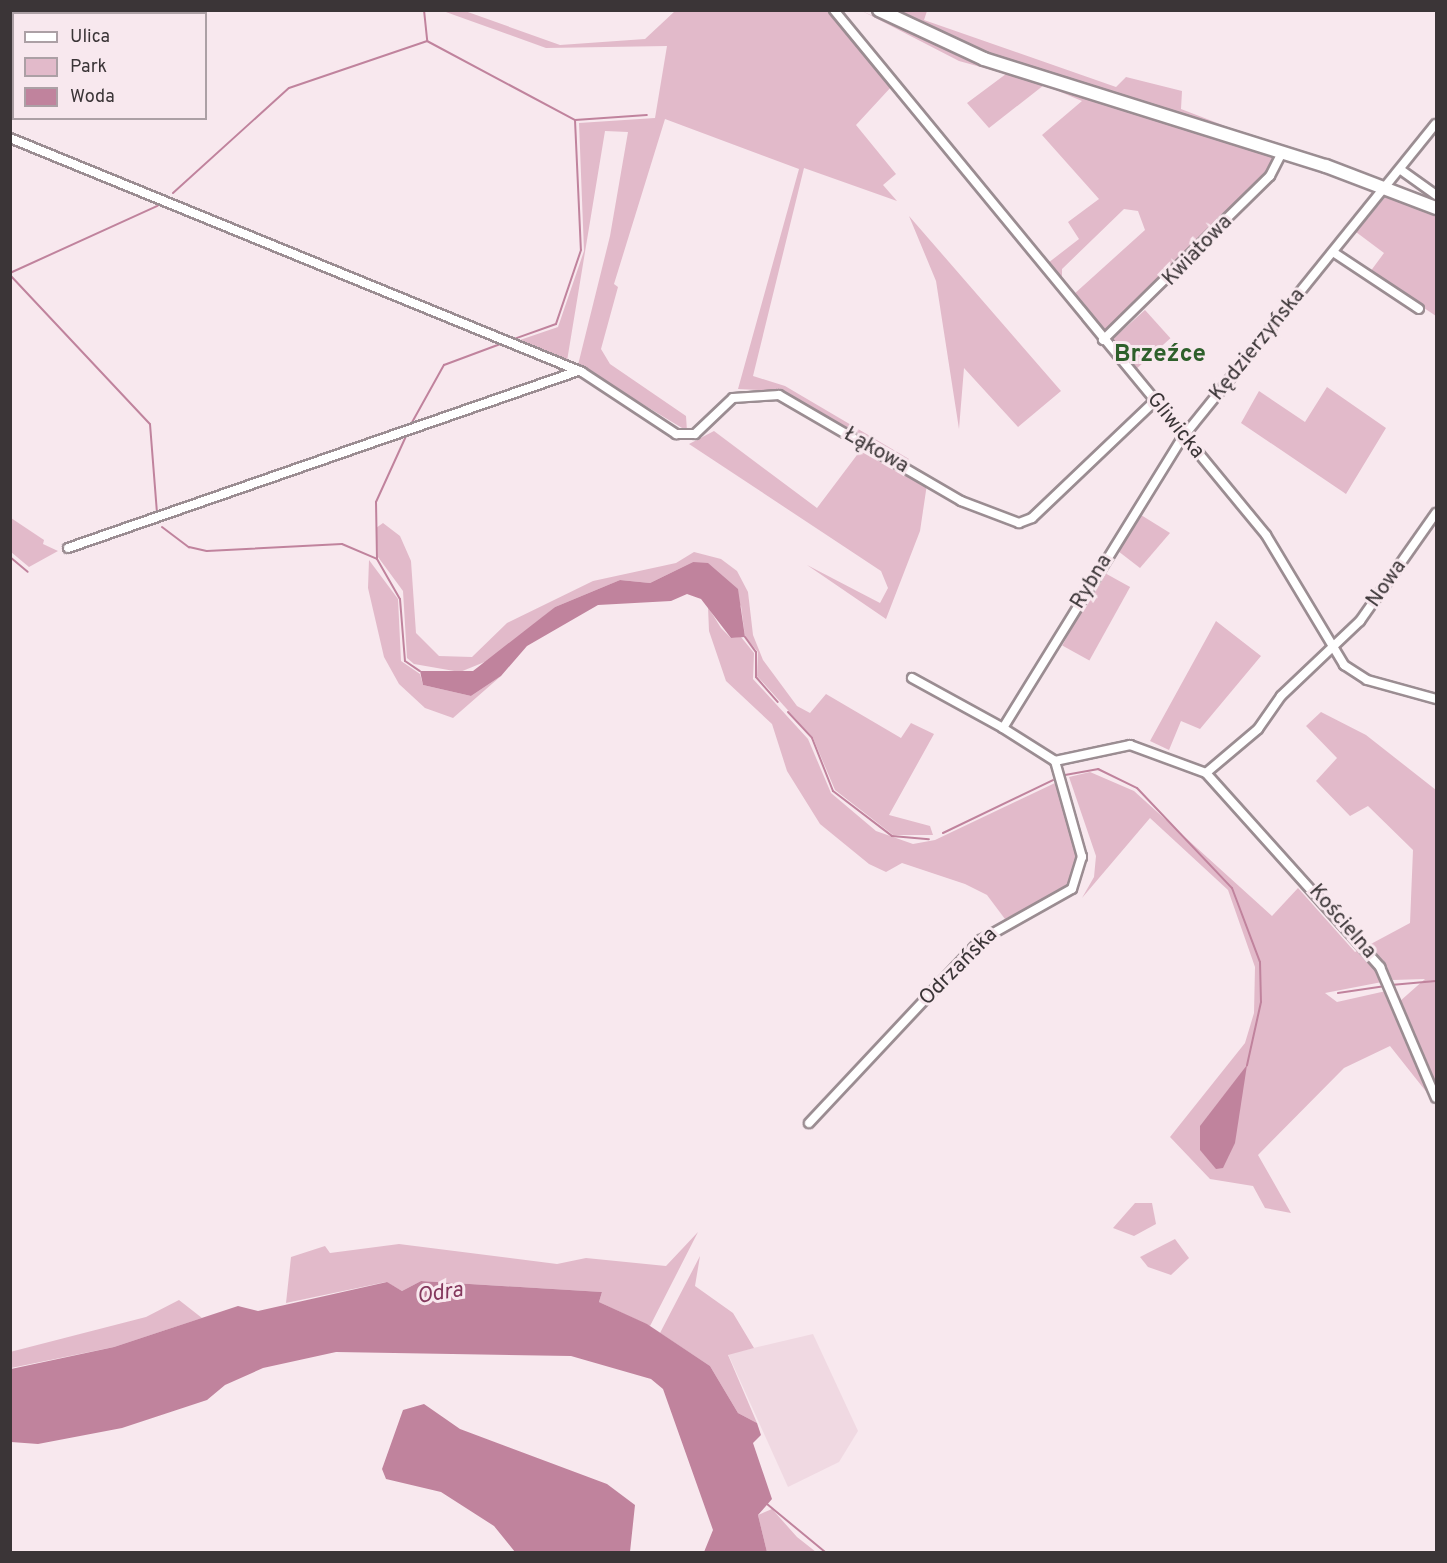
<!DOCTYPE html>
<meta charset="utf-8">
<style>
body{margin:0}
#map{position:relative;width:1447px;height:1563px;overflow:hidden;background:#f8e8ee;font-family:Overpass,sans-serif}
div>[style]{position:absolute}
.built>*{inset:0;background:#f0d9e2}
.green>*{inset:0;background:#e2baca;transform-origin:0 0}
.water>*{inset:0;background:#c0839d}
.stream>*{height:2px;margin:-1px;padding:0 1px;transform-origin:1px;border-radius:1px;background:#c0839d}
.roads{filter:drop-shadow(2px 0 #9b8d92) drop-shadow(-2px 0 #9b8d92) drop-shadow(0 2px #9b8d92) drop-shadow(0 -2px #9b8d92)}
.street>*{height:8px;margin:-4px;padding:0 4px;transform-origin:4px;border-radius:4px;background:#fff}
.secondary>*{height:12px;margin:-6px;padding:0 6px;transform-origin:6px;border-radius:6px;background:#fff}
span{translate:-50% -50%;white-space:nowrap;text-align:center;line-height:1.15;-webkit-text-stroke:6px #f8e8ee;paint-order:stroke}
.street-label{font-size:21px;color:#3b3537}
.water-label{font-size:22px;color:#84385d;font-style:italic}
.quarter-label{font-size:24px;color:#2e602b;font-weight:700}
.frame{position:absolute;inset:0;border:12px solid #3b3537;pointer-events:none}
.legend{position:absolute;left:12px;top:12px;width:195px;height:108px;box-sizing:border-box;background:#f8e8ee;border:2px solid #aca0a5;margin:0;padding:8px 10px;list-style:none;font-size:18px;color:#3b3537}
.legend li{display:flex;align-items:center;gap:12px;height:30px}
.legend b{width:30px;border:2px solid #aca0a5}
</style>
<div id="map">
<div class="built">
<div style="clip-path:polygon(813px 1334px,858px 1431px,839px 1462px,788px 1487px,728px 1354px)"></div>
</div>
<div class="green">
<div style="clip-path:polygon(443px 11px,465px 11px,560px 45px,645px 39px,675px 11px,829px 11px,892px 86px,856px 125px,896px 174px,883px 185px,897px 201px,804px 168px,753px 376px,785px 386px,909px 459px,905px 464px,783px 391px,738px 389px,799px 169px,665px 119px,614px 284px,618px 287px,601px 349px,610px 364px,686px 416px,687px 431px,578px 365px,610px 236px,628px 132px,605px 131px,567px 361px,517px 341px,558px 327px,584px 251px,579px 123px,655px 118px,667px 46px,546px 48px)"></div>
<div style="clip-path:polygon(862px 11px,976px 63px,1276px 156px,1248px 197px,1105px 336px,1073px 295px,1145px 230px,1138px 211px,1124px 209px,1062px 269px,1062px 281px,1048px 263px,1079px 239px,1068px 222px,1099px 199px,1042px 135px,1082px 101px,1044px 85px,989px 128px,967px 103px,1006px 74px,959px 61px)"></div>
<div style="clip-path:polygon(900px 11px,927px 11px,924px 20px,1116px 87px,1126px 77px,1182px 91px,1181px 109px,1259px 139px,940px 38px,899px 17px)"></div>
<div style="clip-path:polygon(1387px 195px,1436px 214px,1436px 316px,1370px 272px,1384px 253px,1356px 232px)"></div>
<div style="clip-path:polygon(909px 216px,1061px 391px,1018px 427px,964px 368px,959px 429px,936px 281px)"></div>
<div style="left:1145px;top:310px;width:38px;height:48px;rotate:48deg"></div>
<div style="clip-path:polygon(1327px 387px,1386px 428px,1346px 494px,1241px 423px,1259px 391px,1305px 422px)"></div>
<div style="clip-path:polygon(714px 431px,817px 508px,863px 447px,927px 484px,920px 531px,886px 619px,807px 565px,880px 603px,888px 588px,881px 571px,689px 444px)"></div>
<div style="clip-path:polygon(1141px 515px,1170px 533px,1140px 568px,1118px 551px)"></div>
<div style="clip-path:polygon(11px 518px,44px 540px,43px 544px,58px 551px,29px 567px,11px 552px)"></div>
<div style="clip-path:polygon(383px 523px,400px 536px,411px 561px,416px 633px,439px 656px,472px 657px,507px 623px,593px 581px,676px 563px,694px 552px,721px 559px,737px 571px,748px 592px,753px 635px,763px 660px,797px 706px,810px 713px,826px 694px,901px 738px,911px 723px,934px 734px,889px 815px,930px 826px,933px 835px,893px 835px,835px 790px,813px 738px,757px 676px,758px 652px,745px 637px,741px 606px,693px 562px,650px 583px,620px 580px,555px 607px,492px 659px,460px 672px,414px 664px,407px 658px,403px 591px,378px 557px,376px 528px)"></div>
<div style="clip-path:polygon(369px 560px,398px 599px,401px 661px,420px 674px,423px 685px,471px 696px,501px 676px,453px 718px,425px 708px,399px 684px,384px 657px,368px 588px)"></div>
<div style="left:1103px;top:572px;width:31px;height:84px;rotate:29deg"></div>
<div style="clip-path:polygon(708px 607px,721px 628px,731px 638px,741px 637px,754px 653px,753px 679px,808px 739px,831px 793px,876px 831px,913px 844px,935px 840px,1055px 783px,1078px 858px,1070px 886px,1005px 919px,987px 895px,965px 884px,902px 863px,886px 872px,869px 864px,820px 824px,787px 771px,772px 724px,726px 681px,709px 631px)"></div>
<div style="clip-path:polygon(1216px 621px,1261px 656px,1200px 729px,1181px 721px,1169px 750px,1150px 741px)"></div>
<div style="clip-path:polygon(1321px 712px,1366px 735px,1436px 790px,1436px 1104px,1390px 1046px,1344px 1068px,1258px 1155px,1291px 1213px,1265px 1208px,1253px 1186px,1210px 1179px,1170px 1137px,1245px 1043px,1254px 1013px,1255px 967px,1228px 890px,1150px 818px,1082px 898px,1094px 877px,1096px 856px,1069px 777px,1090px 772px,1134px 791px,1272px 916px,1298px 888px,1355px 952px,1361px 949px,1382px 982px,1325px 993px,1337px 1002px,1386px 991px,1399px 1002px,1425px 979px,1393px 980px,1369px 945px,1410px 923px,1413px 850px,1368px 806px,1350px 816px,1316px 781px,1337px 758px,1306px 726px)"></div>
<div style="clip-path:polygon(1135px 1203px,1152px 1203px,1156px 1224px,1134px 1236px,1113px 1228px)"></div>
<div style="clip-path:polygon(698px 1232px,650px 1326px,599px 1302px,602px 1292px,421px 1281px,402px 1291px,386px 1282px,286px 1303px,291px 1257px,325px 1246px,330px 1253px,399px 1244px,557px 1264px,586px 1258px,666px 1266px)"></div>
<div style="clip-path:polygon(1175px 1239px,1189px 1258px,1171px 1275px,1148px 1267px,1140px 1257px)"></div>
<div style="clip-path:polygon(700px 1256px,695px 1286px,733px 1313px,754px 1348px,728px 1355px,757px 1423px,738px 1413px,710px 1366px,660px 1333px)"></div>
<div style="clip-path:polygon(179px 1300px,202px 1318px,114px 1347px,11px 1368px,10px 1352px,146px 1317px)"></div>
<div style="clip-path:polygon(772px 1509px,797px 1537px,816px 1552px,767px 1552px,758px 1515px)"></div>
</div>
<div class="water">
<div style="clip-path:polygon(693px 562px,708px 563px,738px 589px,745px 637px,731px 638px,701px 599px,687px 594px,671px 601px,598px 605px,527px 646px,501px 676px,471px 696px,423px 685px,420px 671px,473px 671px,555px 607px,620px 580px,650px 583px)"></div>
<div style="clip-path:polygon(1247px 1065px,1235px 1143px,1223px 1168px,1216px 1169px,1200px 1150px,1200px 1126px)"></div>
<div style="clip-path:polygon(421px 1281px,602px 1292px,599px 1302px,647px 1324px,710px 1366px,738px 1413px,757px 1423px,761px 1435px,753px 1443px,772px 1499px,758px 1515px,767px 1552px,704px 1552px,713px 1530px,663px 1389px,651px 1379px,571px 1356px,336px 1352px,263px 1368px,225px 1385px,207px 1400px,122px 1428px,38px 1444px,11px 1442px,11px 1369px,114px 1347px,238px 1306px,258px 1311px,387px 1282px,402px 1291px)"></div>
<div style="clip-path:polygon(424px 1404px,460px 1429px,607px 1484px,635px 1505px,630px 1552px,515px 1552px,494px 1526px,441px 1492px,386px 1479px,382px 1469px,403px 1410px)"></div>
</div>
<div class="stream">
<div style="left:424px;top:10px;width:31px;rotate:84deg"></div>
<div style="left:575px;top:120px;width:72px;rotate:-4deg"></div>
<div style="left:173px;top:193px;width:156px;rotate:-42.2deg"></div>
<div style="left:289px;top:88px;width:146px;rotate:-18.8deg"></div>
<div style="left:427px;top:41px;width:168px;rotate:28.1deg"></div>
<div style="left:575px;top:120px;width:130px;rotate:87.4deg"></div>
<div style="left:581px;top:250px;width:78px;rotate:108.7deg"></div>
<div style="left:556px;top:324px;width:48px;rotate:160.4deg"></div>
<div style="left:10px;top:273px;width:162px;rotate:-24.5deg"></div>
<div style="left:10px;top:275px;width:204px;rotate:46.8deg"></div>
<div style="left:150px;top:424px;width:89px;rotate:85.5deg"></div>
<div style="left:410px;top:426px;width:70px;rotate:-60.9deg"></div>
<div style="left:444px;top:365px;width:63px;rotate:-20.4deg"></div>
<div style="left:162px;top:527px;width:34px;rotate:37deg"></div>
<div style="left:189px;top:547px;width:18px;rotate:13deg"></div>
<div style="left:207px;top:551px;width:135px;rotate:-3deg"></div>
<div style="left:342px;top:544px;width:38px;rotate:23deg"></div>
<div style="left:377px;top:559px;width:46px;rotate:60.1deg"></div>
<div style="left:400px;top:599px;width:62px;rotate:85.4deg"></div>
<div style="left:405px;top:661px;width:18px;rotate:34deg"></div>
<div style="left:10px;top:557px;width:23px;rotate:40deg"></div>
<div style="left:377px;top:559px;width:57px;rotate:-91deg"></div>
<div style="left:376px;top:502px;width:75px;rotate:-65.5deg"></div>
<div style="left:745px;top:637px;width:19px;rotate:54deg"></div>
<div style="left:756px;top:652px;width:25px;rotate:90deg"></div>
<div style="left:756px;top:677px;width:33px;rotate:49deg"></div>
<div style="left:788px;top:712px;width:35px;rotate:47deg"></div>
<div style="left:812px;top:738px;width:57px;rotate:68.4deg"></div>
<div style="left:833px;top:791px;width:74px;rotate:37.3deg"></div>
<div style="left:892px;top:836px;width:37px;rotate:5deg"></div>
<div style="left:1065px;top:775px;width:34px;rotate:-10deg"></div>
<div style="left:1098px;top:769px;width:43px;rotate:26deg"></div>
<div style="left:1137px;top:788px;width:138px;rotate:46.5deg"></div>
<div style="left:1232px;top:888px;width:79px;rotate:69.3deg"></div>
<div style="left:1260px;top:962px;width:40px;rotate:88.6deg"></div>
<div style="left:1261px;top:1002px;width:65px;rotate:102.5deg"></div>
<div style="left:943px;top:833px;width:122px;rotate:-25.7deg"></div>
<div style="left:1391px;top:985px;width:45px;rotate:-5.1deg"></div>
<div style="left:1338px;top:993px;width:48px;rotate:-8.5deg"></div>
<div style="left:767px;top:1504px;width:75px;rotate:39.6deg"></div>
</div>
<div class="roads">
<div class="street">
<div style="left:834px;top:10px;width:680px;rotate:50.55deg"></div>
<div style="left:1266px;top:535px;width:152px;rotate:59deg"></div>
<div style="left:1344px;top:665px;width:27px;rotate:33deg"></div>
<div style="left:1367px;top:680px;width:72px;rotate:15.4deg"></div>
<div style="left:10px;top:138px;width:618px;rotate:22.25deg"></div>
<div style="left:582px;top:372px;width:113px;rotate:33.4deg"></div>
<div style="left:676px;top:434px;width:19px"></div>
<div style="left:695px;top:434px;width:52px;rotate:-43.5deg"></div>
<div style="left:733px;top:398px;width:46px;rotate:-3.7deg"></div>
<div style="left:779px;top:395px;width:211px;rotate:30.2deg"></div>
<div style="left:961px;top:501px;width:62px;rotate:20.8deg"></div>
<div style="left:1019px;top:523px;width:14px;rotate:-21deg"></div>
<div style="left:1032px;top:518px;width:170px;rotate:-43.6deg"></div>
<div style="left:1401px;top:170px;width:43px;rotate:35.5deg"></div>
<div style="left:1333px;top:252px;width:103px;rotate:33.5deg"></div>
<div style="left:1103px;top:340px;width:234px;rotate:-44.5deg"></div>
<div style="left:1270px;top:176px;width:27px;rotate:-63deg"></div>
<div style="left:68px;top:548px;width:540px;rotate:-19.14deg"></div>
<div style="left:912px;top:678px;width:104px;rotate:28.8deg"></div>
<div style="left:1055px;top:761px;width:62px;rotate:-147.6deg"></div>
<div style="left:1003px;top:728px;width:342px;rotate:-58.3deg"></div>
<div style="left:1183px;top:437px;width:402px;rotate:-51.1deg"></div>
<div style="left:1055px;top:761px;width:77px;rotate:-12deg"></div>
<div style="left:1130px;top:745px;width:81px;rotate:20.2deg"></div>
<div style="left:1206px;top:773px;width:261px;rotate:48.1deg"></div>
<div style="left:1380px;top:967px;width:142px;rotate:66.9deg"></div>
<div style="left:1206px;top:773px;width:68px;rotate:-40.2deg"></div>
<div style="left:1258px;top:729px;width:40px;rotate:-55.1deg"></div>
<div style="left:1281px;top:696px;width:109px;rotate:-43.5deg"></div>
<div style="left:1360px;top:621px;width:132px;rotate:-54.9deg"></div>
<div style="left:809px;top:1123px;width:251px;rotate:-46.8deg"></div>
<div style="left:981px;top:940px;width:104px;rotate:-29.3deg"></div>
<div style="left:1072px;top:889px;width:34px;rotate:-73deg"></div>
<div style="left:1082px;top:857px;width:100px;rotate:-105.7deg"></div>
</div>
<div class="secondary">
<div style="left:879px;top:10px;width:116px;rotate:25deg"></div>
<div style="left:984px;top:59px;width:358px;rotate:17.4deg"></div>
<div style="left:1326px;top:166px;width:118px;rotate:20.9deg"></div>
</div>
</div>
<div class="street-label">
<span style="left:1198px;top:251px;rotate:-46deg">Kwiatowa</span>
<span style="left:1258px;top:345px;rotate:-51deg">Kędzierzyńska</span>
<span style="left:1175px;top:426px;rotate:51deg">Gliwicka</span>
<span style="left:876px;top:451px;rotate:30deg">Łąkowa</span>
<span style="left:1092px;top:582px;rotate:-59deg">Rybna</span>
<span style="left:1387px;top:584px;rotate:-55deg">Nowa</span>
<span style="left:1342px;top:922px;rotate:49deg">Kościelna</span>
<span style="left:959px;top:967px;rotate:-45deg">Odrzańska</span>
</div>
<div class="water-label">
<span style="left:440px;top:1294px;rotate:-9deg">Odra</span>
</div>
<div class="quarter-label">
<span style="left:1160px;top:356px">Brzeźce</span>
</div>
<div class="frame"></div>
<ul class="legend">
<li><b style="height:8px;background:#fff"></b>Ulica</li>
<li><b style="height:16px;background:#e2baca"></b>Park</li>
<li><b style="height:16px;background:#c0839d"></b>Woda</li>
</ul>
</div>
